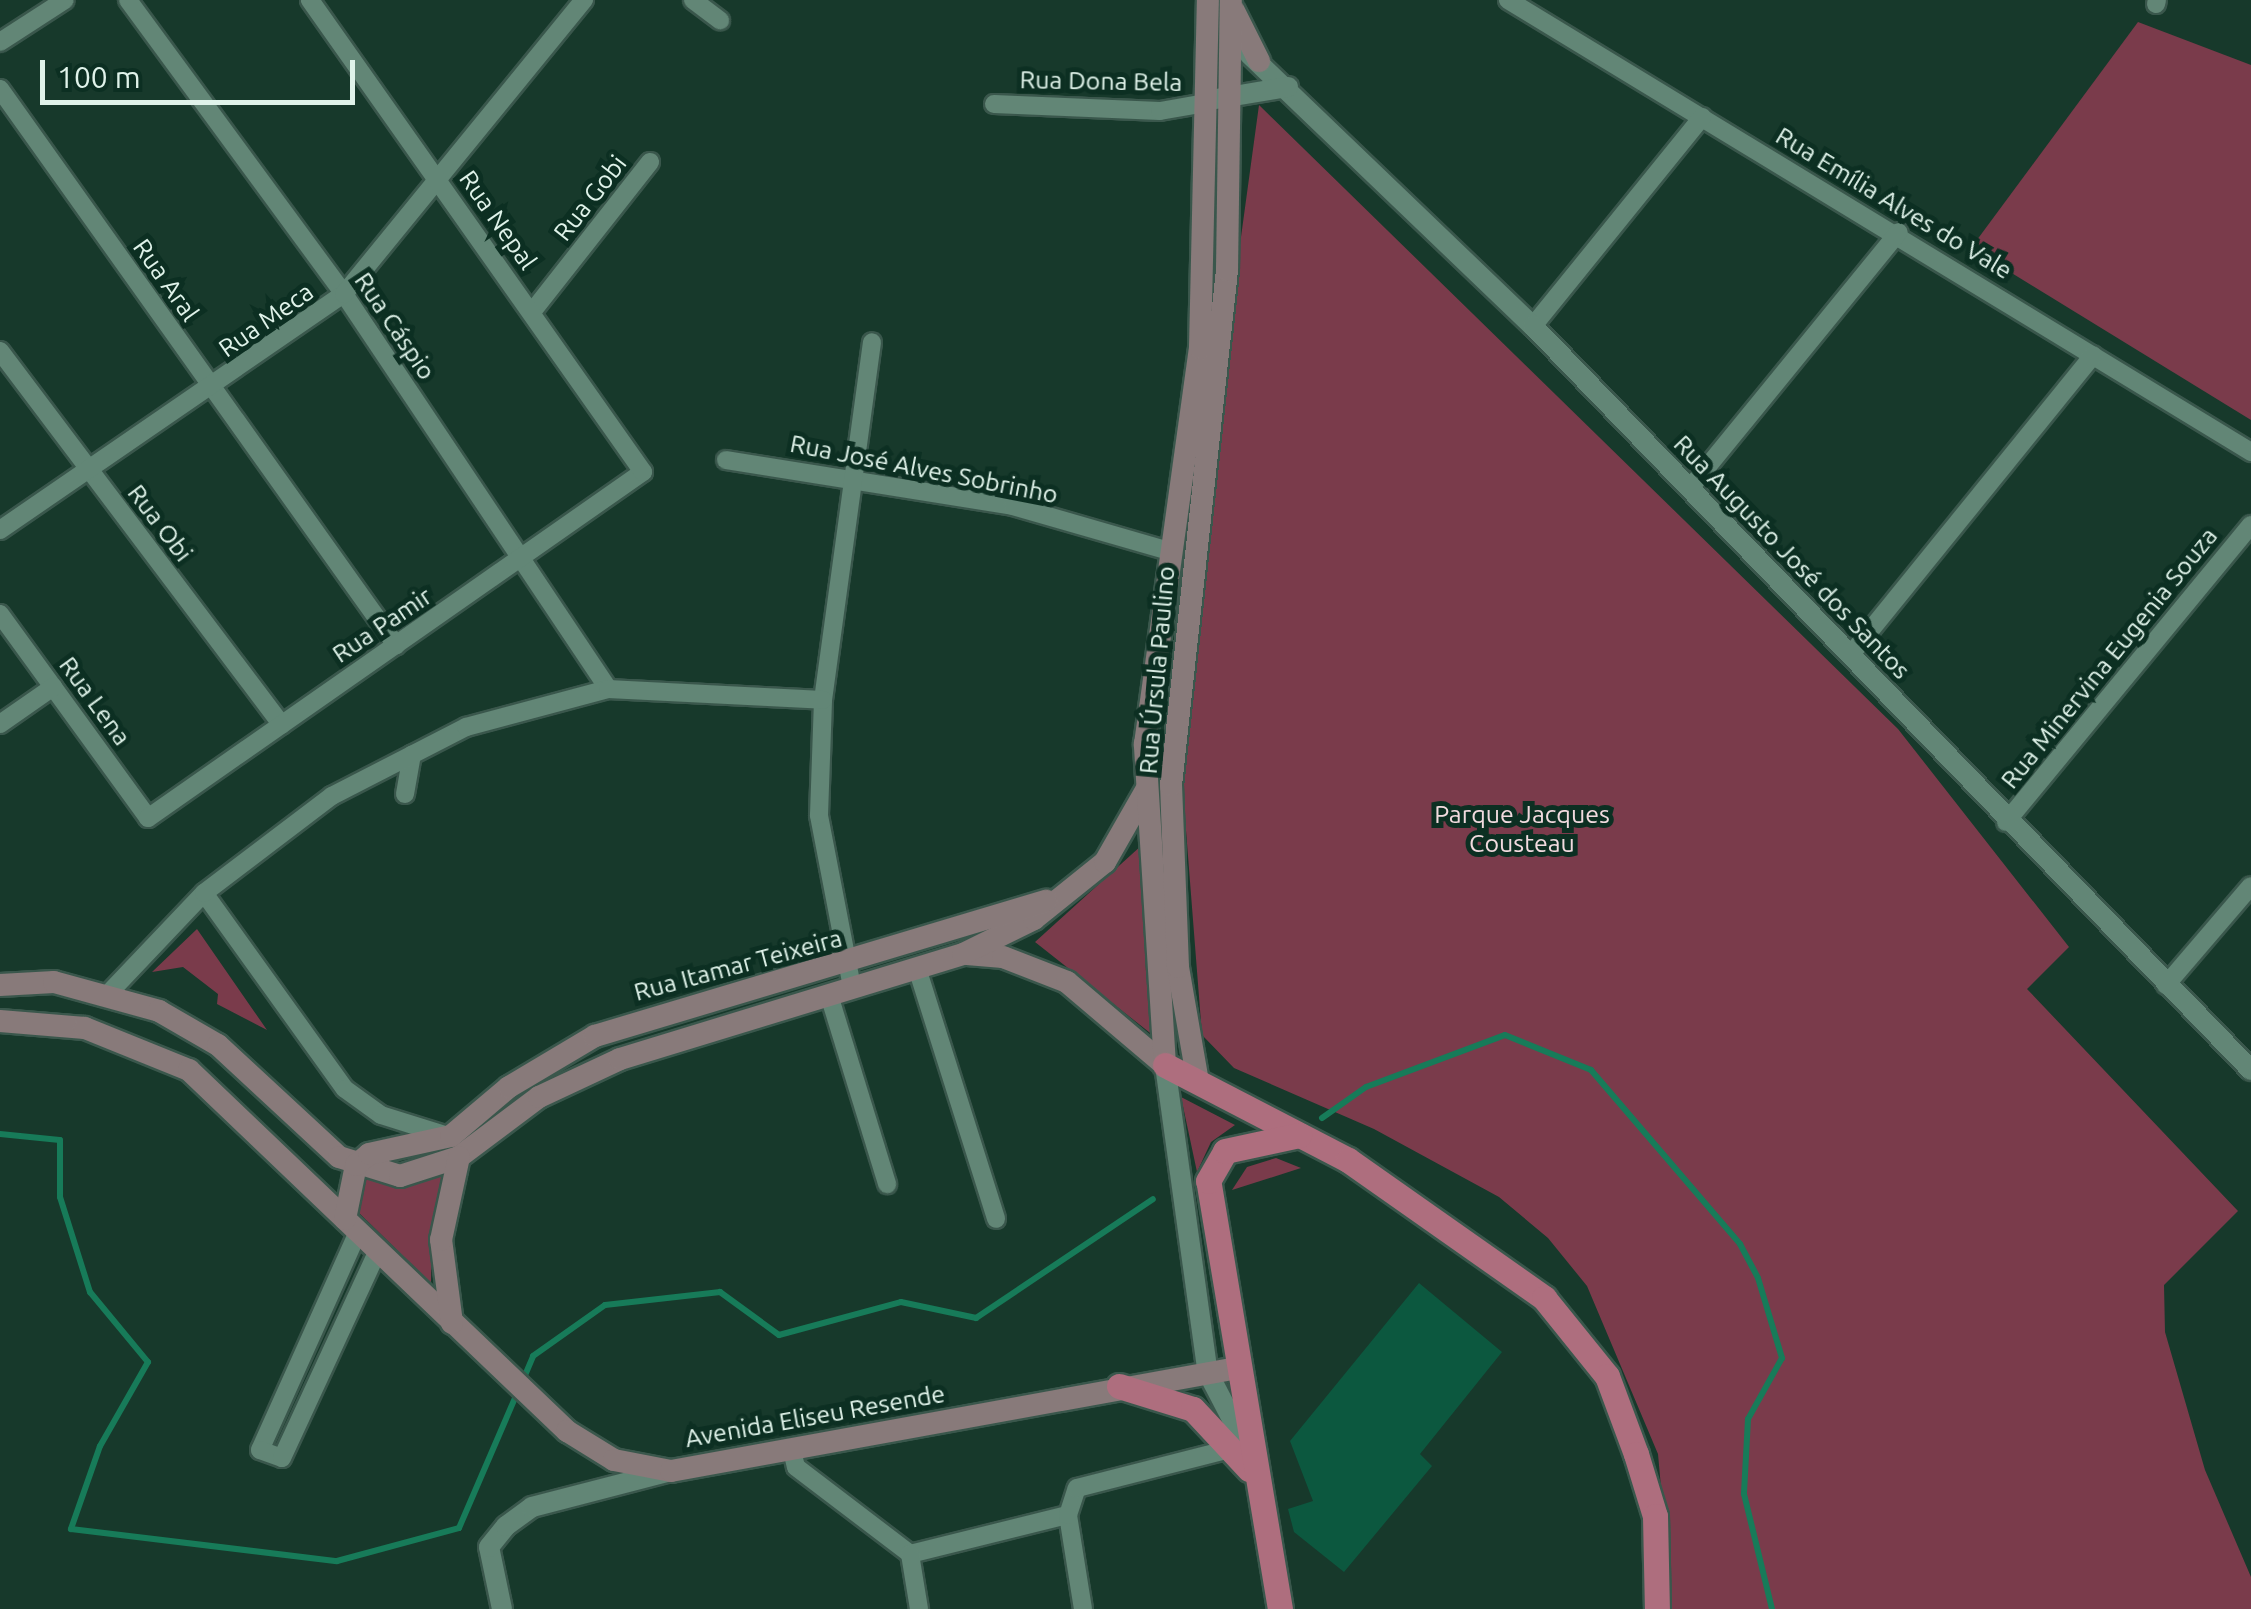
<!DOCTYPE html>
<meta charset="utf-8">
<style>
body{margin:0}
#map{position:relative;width:2251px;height:1609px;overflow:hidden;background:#17392b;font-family:Ubuntu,sans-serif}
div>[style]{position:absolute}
.green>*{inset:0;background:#7a3b4b}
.stream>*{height:6px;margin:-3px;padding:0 3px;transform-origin:3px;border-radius:3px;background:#177b59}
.building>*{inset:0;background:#0c583f}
.roads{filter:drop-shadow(2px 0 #3a574c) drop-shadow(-2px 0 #3a574c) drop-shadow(0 2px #3a574c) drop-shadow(0 -2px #3a574c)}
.minor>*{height:18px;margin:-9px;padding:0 9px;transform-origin:9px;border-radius:9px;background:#628676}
.tertiary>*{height:20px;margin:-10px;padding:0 10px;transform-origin:10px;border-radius:10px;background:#628676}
.secondary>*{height:22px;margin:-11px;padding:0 11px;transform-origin:11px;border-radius:11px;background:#887a7a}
.primary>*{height:25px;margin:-12.5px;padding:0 12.5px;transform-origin:12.5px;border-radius:12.5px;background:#ae6e7e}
span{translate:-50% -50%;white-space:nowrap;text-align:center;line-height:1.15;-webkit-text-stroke:10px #0c2f22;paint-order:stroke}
.street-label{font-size:25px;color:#e0f3ea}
.park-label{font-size:25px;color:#f2dbdf}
.scale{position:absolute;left:40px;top:60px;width:315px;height:45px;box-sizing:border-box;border:5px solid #e0f3ea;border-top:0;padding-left:12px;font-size:30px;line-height:35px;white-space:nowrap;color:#e0f3ea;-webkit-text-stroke:8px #0c2f22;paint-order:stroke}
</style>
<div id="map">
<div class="green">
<div style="clip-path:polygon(2138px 22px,2251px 65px,2251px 420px,1971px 248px)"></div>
<div style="clip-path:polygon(1259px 105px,1898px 729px,2069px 947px,2027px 989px,2238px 1211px,2164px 1285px,2165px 1332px,2205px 1470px,2251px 1577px,2251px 1609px,1672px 1609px,1658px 1454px,1587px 1286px,1548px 1238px,1499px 1197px,1374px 1129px,1234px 1068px,1202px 1035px,1183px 792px,1196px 567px)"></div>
<div style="clip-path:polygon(1142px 845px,1146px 972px,1154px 1036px,1035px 942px)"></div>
<div style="clip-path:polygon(197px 929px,267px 1030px,217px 1004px,218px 994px,183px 967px,152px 972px)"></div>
<div style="clip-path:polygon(1181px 1097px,1235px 1125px,1211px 1142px,1197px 1172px)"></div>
<div style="clip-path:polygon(1276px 1158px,1301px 1168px,1232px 1190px,1247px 1167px)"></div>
<div style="clip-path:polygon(442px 1176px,432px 1228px,431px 1283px,356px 1210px,366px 1180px)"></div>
</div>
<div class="stream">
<div style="left:1322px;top:1118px;width:54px;rotate:-35.2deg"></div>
<div style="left:1366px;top:1087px;width:148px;rotate:-20.5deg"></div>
<div style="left:1505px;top:1035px;width:93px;rotate:22.1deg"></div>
<div style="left:1591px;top:1070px;width:229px;rotate:49.4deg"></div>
<div style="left:1740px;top:1244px;width:38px;rotate:62deg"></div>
<div style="left:1758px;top:1278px;width:84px;rotate:73.3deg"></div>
<div style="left:1782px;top:1358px;width:70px;rotate:119.1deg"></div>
<div style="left:1748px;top:1419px;width:75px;rotate:93.1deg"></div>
<div style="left:1744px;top:1494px;width:118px;rotate:76.3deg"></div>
<div style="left:0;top:1134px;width:60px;rotate:5.7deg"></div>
<div style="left:60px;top:1140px;width:57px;rotate:90deg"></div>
<div style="left:60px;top:1197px;width:100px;rotate:72.5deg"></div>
<div style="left:90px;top:1292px;width:91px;rotate:50.4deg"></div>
<div style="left:148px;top:1362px;width:97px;rotate:119.7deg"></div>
<div style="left:100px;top:1446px;width:88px;rotate:109.3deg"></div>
<div style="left:71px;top:1529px;width:268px;rotate:6.9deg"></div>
<div style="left:337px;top:1561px;width:126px;rotate:-15.1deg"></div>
<div style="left:459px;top:1528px;width:149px;rotate:-66.7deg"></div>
<div style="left:523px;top:1380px;width:26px;rotate:-67deg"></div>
<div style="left:533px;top:1356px;width:88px;rotate:-35.3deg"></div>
<div style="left:605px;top:1305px;width:116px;rotate:-6.4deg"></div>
<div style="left:720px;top:1292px;width:73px;rotate:36.1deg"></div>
<div style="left:779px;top:1335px;width:126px;rotate:-15.1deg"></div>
<div style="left:901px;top:1302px;width:77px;rotate:12deg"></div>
<div style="left:976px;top:1318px;width:213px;rotate:-33.9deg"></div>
</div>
<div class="building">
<div style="clip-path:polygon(1419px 1283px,1502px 1352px,1420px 1454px,1432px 1466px,1344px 1572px,1294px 1532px,1288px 1509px,1313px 1501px,1290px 1441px)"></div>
</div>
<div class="roads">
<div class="minor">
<div style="left:128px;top:0;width:365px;rotate:53.7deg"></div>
<div style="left:344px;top:294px;width:475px;rotate:56.2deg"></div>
<div style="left:693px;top:0;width:34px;rotate:37deg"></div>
<div style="left:1508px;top:0;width:870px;rotate:31.31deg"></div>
<div style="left:2156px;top:4px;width:4px;rotate:-76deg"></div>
<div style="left:0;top:42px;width:77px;rotate:-32.9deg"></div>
<div style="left:0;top:89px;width:683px;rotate:54.54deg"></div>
<div style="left:994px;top:104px;width:166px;rotate:2.4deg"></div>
<div style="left:1160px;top:111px;width:47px;rotate:-9.9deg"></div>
<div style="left:532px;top:312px;width:191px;rotate:-51.8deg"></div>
<div style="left:1533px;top:326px;width:269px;rotate:-51deg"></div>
<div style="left:0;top:351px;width:468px;rotate:53deg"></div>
<div style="left:726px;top:460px;width:291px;rotate:9.1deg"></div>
<div style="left:1013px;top:506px;width:162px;rotate:16.1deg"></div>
<div style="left:1690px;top:488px;width:330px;rotate:-50.8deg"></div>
<div style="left:0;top:530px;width:417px;rotate:-34.5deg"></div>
<div style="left:344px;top:294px;width:380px;rotate:-50.8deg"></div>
<div style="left:0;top:614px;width:252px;rotate:54deg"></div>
<div style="left:148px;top:818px;width:604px;rotate:-34.95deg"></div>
<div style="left:643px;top:472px;width:578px;rotate:-125.2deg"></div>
<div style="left:1852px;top:653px;width:383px;rotate:-51deg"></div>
<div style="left:0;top:724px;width:65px;rotate:-34.9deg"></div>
<div style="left:405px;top:794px;width:40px;rotate:-80deg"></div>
<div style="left:2006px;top:822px;width:385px;rotate:-50.5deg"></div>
<div style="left:204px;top:893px;width:241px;rotate:54.3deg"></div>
<div style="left:345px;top:1089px;width:44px;rotate:35.8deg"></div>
<div style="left:381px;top:1115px;width:73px;rotate:17.4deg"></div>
<div style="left:917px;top:968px;width:263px;rotate:72.5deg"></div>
<div style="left:2166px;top:985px;width:130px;rotate:-49.4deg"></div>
<div style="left:852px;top:987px;width:175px;rotate:-100.9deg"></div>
<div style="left:819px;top:815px;width:115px;rotate:-88deg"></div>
<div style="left:823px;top:700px;width:361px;rotate:-82.2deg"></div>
<div style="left:109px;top:993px;width:138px;rotate:-46.5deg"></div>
<div style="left:204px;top:893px;width:161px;rotate:-37.2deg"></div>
<div style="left:332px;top:796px;width:151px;rotate:-27.2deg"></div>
<div style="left:466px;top:727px;width:147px;rotate:-15deg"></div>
<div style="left:608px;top:689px;width:215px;rotate:2.9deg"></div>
<div style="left:829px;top:995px;width:198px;rotate:72.9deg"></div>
<div style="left:358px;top:1232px;width:239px;rotate:114.2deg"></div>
<div style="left:260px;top:1450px;width:23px;rotate:20deg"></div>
<div style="left:282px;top:1458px;width:227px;rotate:-65.2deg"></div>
<div style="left:792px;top:1450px;width:17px;rotate:77deg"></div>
<div style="left:796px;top:1467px;width:143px;rotate:37.3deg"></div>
<div style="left:910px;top:1554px;width:163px;rotate:-13.9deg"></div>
<div style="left:910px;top:1554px;width:56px;rotate:80.7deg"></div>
<div style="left:1083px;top:1609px;width:95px;rotate:-99.1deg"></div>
<div style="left:1068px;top:1515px;width:28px;rotate:-72deg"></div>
<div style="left:1077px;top:1488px;width:162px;rotate:-14.3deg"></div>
</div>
<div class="tertiary">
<div style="left:1249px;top:54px;width:393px;rotate:43.8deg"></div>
<div style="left:1533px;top:326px;width:1034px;rotate:46.02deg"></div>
<div style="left:1216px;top:99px;width:73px;rotate:-9.5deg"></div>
<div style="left:1165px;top:1065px;width:311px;rotate:82.1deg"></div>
<div style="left:1208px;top:1373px;width:87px;rotate:62.5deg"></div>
<div style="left:502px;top:1609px;width:63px;rotate:-101.8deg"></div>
<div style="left:489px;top:1547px;width:27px;rotate:-51deg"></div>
<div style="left:506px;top:1526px;width:32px;rotate:-36deg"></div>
<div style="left:532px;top:1507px;width:139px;rotate:-14.5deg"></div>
</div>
<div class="secondary">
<div style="left:1234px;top:11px;width:56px;rotate:63.4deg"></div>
<div style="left:967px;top:954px;width:36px;rotate:5deg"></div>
<div style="left:1003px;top:957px;width:69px;rotate:21.3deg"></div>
<div style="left:1067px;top:982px;width:128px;rotate:40.3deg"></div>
<div style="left:0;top:985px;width:54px;rotate:-3.2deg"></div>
<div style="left:54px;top:982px;width:109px;rotate:15.4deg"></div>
<div style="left:159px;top:1011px;width:68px;rotate:30deg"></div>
<div style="left:218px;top:1045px;width:165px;rotate:42.8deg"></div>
<div style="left:339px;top:1157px;width:64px;rotate:17.3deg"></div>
<div style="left:400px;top:1176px;width:62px;rotate:-17.9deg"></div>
<div style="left:459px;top:1157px;width:100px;rotate:-36.9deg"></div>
<div style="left:539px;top:1097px;width:89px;rotate:-25.1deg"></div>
<div style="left:620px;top:1059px;width:359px;rotate:-17deg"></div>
<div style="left:963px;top:954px;width:79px;rotate:-26.2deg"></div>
<div style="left:1034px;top:919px;width:91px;rotate:-38.8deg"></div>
<div style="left:1105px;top:862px;width:83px;rotate:-60.3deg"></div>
<div style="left:0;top:1021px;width:85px;rotate:4.7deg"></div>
<div style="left:85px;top:1028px;width:112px;rotate:22deg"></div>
<div style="left:189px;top:1070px;width:523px;rotate:43.68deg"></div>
<div style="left:567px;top:1431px;width:55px;rotate:31.7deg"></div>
<div style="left:614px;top:1460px;width:58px;rotate:10.9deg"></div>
<div style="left:671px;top:1471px;width:575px;rotate:-10.31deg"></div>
<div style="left:1165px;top:1065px;width:322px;rotate:-93.6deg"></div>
<div style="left:1145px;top:744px;width:400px;rotate:-82.1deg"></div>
<div style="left:1200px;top:348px;width:348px;rotate:-88.7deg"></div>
<div style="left:1198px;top:1082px;width:117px;rotate:-99.9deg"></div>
<div style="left:1178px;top:967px;width:182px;rotate:-92.2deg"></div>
<div style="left:1171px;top:785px;width:518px;rotate:-83.79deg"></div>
<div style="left:1227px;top:270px;width:270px;rotate:-89.2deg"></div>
<div style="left:345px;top:1219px;width:55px;rotate:-78.5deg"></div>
<div style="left:356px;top:1165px;width:17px;rotate:-40deg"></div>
<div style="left:369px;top:1154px;width:84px;rotate:-12.4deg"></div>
<div style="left:451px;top:1136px;width:76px;rotate:-40.2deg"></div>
<div style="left:509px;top:1087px;width:100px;rotate:-30.7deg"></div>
<div style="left:595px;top:1036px;width:471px;rotate:-16.7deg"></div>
<div style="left:452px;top:1323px;width:84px;rotate:-97.5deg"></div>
<div style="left:441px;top:1240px;width:85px;rotate:-77.8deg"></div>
</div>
<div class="primary">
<div style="left:1165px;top:1065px;width:206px;rotate:27.4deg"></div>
<div style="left:1348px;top:1160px;width:240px;rotate:35.1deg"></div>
<div style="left:1544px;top:1298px;width:100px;rotate:51.1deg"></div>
<div style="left:1607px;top:1376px;width:83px;rotate:69.6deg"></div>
<div style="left:1636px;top:1454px;width:65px;rotate:73deg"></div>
<div style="left:1655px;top:1516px;width:93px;rotate:88.8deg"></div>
<div style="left:1119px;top:1386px;width:77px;rotate:17.3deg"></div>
<div style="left:1193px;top:1409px;width:82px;rotate:47deg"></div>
<div style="left:1280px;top:1609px;width:434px;rotate:-99.5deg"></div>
<div style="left:1208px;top:1181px;width:34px;rotate:-60deg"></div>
<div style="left:1225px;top:1151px;width:76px;rotate:-12.2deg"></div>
</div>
</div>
<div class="street-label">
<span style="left:1101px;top:81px;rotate:1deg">Rua Dona Bela</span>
<span style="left:590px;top:198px;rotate:-52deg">Rua Gobi</span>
<span style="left:1894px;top:203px;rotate:31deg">Rua Emília Alves do Vale</span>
<span style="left:498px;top:220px;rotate:55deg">Rua Nepal</span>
<span style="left:166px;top:280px;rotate:55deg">Rua Aral</span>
<span style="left:266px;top:320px;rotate:-35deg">Rua Meca</span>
<span style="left:395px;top:326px;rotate:56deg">Rua Cáspio</span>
<span style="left:924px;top:469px;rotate:11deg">Rua José Alves Sobrinho</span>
<span style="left:160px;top:523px;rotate:53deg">Rua Obi</span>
<span style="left:1792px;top:557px;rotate:46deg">Rua Augusto José dos Santos</span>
<span style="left:382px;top:625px;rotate:-34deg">Rua Pamir</span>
<span style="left:2109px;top:658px;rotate:-51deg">Rua Minervina Eugenia Souza</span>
<span style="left:1157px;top:670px;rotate:-85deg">Rua Úrsula Paulino</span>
<span style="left:95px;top:701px;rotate:54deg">Rua Lena</span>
<span style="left:738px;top:965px;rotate:-15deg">Rua Itamar Teixeira</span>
<span style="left:815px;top:1416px;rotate:-10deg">Avenida Eliseu Resende</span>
</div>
<div class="park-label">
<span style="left:1522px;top:829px">Parque Jacques<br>Cousteau</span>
</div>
<div class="scale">100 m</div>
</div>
